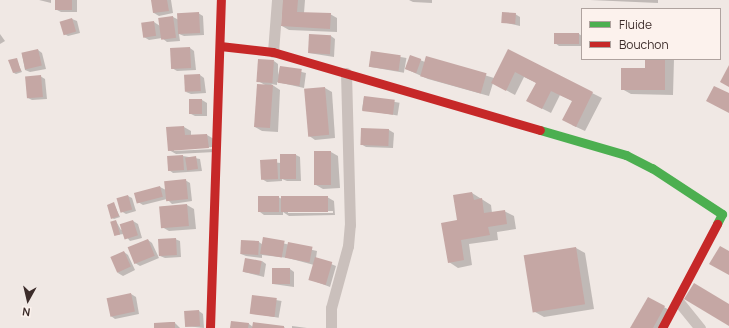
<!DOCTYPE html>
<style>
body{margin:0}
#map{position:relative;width:729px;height:328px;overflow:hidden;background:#f0e8e4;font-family:Manrope,sans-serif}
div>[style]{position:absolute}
.shadow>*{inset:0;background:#0003;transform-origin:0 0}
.building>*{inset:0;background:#c5a7a4;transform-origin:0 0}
.street>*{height:11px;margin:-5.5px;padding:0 5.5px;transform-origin:5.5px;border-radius:5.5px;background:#cac0bc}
.fast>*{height:9px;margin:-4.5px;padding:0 4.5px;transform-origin:4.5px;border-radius:4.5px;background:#4caf50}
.jam>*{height:9px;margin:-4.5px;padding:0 4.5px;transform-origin:4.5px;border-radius:4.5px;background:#c62828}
span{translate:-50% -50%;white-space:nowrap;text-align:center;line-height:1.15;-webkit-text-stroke:4px #fcf2ed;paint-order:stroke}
.legend{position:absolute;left:581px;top:8px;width:140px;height:52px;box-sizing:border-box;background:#fcf2ed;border:1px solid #afa39f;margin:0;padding:5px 7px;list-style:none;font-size:12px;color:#3c2c2a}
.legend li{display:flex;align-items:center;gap:8px;height:20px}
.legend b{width:20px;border:1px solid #afa39f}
.north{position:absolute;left:8px;top:280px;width:40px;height:40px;-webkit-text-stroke:3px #fcf2ed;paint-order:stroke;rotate:188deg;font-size:11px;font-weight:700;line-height:16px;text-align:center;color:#3c2c2a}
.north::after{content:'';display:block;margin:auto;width:14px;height:18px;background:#3c2c2a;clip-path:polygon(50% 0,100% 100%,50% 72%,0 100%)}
</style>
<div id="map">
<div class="shadow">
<div style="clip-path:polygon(39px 0,51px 0,51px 3px)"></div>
<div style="clip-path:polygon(56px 0,77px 0,77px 12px,61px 12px,57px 10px)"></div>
<div style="clip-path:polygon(152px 0,171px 0,173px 13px,159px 16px,154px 13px)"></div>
<div style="clip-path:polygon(283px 0,305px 0,304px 13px,330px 14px,337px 18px,337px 32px,289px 30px,282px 26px)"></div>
<div style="clip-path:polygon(409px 0,432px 0,432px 3px,413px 2px)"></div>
<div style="clip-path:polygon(590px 0,658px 0,658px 3px)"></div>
<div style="clip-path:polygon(198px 13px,203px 16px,204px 35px,184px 36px,179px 34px,180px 41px,167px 42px,162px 38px,149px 40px,144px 37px,154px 22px,160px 26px,173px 17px,179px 20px)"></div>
<div style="clip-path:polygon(515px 14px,520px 17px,520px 26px,502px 22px)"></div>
<div style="clip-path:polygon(72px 19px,77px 21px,80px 33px,68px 36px,63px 33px)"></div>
<div style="clip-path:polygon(0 34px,5px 41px,0 44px)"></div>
<div style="clip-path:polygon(579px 34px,582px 36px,582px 46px,559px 46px,555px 43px)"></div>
<div style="clip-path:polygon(331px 36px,335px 39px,334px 57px,309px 53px)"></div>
<div style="clip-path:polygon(190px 48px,194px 51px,196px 70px,177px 71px,172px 68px)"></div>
<div style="clip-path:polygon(38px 50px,42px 53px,46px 69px,30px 72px,25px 70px,22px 54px)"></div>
<div style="clip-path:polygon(508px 51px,602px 98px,585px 131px,572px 125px,573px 101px,560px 95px,551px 113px,537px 106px,537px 83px,524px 77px,515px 95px,493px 83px,489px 96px,428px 79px,406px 69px,410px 56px,425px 62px,426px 57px,494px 78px)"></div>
<div style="left:372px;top:52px;width:35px;height:15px;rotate:10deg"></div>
<div style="clip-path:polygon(16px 59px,22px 72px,16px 74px,14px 73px)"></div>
<div style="clip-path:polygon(646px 59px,674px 59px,673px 95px,631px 94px,622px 89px,646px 69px)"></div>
<div style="clip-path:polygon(274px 61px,278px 64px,278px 75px,280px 67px,306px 73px,304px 88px,277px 82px,277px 85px,271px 84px,280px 90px,278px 132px,262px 131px,255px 127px,265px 85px,258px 81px)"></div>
<div style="clip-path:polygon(200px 75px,204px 78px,206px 93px,191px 94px,186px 92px)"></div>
<div style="clip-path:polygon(40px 76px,45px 79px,47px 99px,32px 100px,28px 98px)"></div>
<div style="clip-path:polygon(325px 88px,332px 92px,335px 138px,315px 140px,308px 135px)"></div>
<div style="left:364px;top:97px;width:36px;height:13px;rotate:9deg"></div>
<div style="clip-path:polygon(202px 100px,207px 103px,207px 116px,195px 116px,191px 114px)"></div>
<div style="clip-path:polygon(evenodd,184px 127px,191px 131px,191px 136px,207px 135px,214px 139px,215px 152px,176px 154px,169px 150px,184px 127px,213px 147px,214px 149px,174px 151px,174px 149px,213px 147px)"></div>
<div style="clip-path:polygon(362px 129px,389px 130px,394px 133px,393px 148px,366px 147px,361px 144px)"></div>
<div style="clip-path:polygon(315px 152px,331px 152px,338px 156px,340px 188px,323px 189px,316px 185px)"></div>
<div style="clip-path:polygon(296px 155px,300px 157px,301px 181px,287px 181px,282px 179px,282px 181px,267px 182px,262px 179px,261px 161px,281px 163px)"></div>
<div style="clip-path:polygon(183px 156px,200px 159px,202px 171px,173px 173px,169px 170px)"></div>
<div style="clip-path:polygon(185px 180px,190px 183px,192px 201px,172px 204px,167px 199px,143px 205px,138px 202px,160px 187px,166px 190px)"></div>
<div style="clip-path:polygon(472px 193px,491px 205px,492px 213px,504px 211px,514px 216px,516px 229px,497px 232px,498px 240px,469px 244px,472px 265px,458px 268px,449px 262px,458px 221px,454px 196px)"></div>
<div style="clip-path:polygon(128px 196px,132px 198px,136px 211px,126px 214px,121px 211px)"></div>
<div style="clip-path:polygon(evenodd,278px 197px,282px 199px,327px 197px,334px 201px,335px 215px,289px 216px,283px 212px,283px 215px,264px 215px,260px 212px,278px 197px,288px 211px,333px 211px,333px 213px,288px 213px,288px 211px)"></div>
<div style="clip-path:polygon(114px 204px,120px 217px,114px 219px,112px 218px)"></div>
<div style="clip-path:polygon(187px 205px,194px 209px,196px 229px,169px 231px,162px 227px,160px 207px)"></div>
<div style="clip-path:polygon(116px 221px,121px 230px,133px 221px,138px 224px,142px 238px,130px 241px,124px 234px,115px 235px)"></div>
<div style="clip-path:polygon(175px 239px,180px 241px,181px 257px,165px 258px,160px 256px)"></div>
<div style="clip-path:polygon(264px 239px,317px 251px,316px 258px,336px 266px,330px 287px,309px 279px,314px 265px,288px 258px,262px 255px,262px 258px,246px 256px,241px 254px,259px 242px,263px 245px)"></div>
<div style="clip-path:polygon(148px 240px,152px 243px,159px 258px,140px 266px,135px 263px)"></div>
<div style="clip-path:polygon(576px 248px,585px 253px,594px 309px,544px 317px,535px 312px)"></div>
<div style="clip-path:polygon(124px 252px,128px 255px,135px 270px,123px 276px,118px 273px)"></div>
<div style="clip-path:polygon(262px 261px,266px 264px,264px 277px,244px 272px)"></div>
<div style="clip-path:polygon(290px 269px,294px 272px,294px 287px,273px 284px)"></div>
<div style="clip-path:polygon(131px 294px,136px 297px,139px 314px,115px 319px,111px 316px)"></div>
<div style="left:253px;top:296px;width:29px;height:17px;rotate:10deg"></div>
<div style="clip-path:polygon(648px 298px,671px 311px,662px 328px,632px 328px)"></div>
<div style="clip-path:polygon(199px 311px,203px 314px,204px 328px,186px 326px)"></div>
<div style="clip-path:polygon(175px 323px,180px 328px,155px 328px)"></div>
<div style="clip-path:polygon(254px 323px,284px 327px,285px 328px,231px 328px,249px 324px,253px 327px)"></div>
<div style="clip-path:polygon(292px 326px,307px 328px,292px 328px)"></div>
</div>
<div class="building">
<div style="left:55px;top:0;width:17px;height:10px"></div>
<div style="clip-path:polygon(151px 0,167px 0,169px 11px,153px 13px)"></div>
<div style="clip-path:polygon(282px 0,298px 0,297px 12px,331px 13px,330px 29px,281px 26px)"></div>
<div style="left:199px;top:12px;width:21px;height:22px;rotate:87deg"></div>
<div style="left:502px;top:12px;width:14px;height:11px;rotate:4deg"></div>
<div style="left:173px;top:16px;width:22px;height:15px;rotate:82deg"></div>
<div style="left:72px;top:18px;width:14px;height:13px;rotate:73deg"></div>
<div style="left:154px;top:21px;width:15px;height:13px;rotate:82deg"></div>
<div style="left:554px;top:33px;width:25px;height:11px"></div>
<div style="left:309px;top:34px;width:22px;height:19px;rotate:3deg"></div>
<div style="left:190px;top:47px;width:21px;height:20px;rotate:87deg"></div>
<div style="left:38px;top:49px;width:17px;height:17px;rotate:77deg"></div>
<div style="clip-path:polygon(508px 49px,593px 92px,576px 127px,562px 120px,572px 101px,551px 91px,542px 109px,526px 101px,536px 83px,515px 72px,506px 91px,491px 83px)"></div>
<div style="left:371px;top:51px;width:30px;height:16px;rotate:8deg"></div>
<div style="left:410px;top:55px;width:12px;height:15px;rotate:20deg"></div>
<div style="left:426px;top:56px;width:63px;height:21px;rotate:16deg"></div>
<div style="clip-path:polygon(17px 58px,21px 71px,13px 73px,8px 60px)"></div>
<div style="left:258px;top:59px;width:16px;height:23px;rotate:4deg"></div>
<div style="clip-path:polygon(645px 59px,665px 59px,665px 90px,621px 90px,621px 68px,645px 68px)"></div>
<div style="clip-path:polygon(729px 65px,729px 87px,720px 82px)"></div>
<div style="left:280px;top:66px;width:22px;height:17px;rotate:8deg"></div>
<div style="left:200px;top:74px;width:17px;height:16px;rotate:87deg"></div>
<div style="left:41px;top:75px;width:22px;height:16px;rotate:85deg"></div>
<div style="left:257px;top:84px;width:16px;height:43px;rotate:4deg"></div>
<div style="clip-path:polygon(714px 86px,729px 93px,729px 113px,706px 101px)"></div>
<div style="left:325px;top:87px;width:48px;height:21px;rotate:85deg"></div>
<div style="left:364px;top:96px;width:31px;height:15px;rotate:7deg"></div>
<div style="left:189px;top:99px;width:13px;height:15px"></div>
<div style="clip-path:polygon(184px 126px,185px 135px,207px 134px,209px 148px,168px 151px,166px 127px)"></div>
<div style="left:361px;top:128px;width:28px;height:17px;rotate:2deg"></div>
<div style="left:314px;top:151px;width:17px;height:34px"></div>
<div style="left:280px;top:154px;width:16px;height:25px"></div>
<div style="left:183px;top:155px;width:15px;height:16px;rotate:86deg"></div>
<div style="left:196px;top:156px;width:13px;height:11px;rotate:81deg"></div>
<div style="left:277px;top:159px;width:20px;height:17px;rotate:87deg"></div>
<div style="left:186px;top:179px;width:20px;height:22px;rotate:84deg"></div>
<div style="left:160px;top:186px;width:11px;height:27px;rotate:75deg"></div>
<div style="clip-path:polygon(472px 192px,474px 200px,482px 198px,484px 213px,505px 210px,507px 224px,488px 227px,490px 235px,461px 240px,464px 260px,448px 263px,441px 223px,457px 220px,453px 195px)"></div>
<div style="left:128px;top:195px;width:15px;height:12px;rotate:74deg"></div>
<div style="left:279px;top:196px;width:16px;height:21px;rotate:90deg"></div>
<div style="left:281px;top:196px;width:47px;height:16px"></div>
<div style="clip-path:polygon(114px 202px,119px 216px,111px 219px,107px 205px)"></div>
<div style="left:187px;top:204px;width:22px;height:28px;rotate:85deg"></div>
<div style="left:116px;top:220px;width:15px;height:6px;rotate:74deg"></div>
<div style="left:133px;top:220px;width:16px;height:14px;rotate:72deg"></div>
<div style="left:263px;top:237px;width:22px;height:17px;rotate:10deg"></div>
<div style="left:176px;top:238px;width:17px;height:18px;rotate:87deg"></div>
<div style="left:148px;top:239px;width:18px;height:22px;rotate:68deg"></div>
<div style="left:241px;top:240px;width:18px;height:14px;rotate:3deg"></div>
<div style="left:288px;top:242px;width:25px;height:16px;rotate:11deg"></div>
<div style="clip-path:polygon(720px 246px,729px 251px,729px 275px,709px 264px)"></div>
<div style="left:576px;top:247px;width:58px;height:53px;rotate:81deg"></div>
<div style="left:124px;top:251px;width:17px;height:15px;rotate:66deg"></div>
<div style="left:315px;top:257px;width:18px;height:24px;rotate:16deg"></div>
<div style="left:245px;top:258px;width:17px;height:14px;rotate:10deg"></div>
<div style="left:272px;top:268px;width:18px;height:16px"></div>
<div style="clip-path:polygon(694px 283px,729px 304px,729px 326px,684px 299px)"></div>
<div style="left:131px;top:293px;width:19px;height:25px;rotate:78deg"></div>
<div style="left:252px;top:295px;width:25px;height:19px;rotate:7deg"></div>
<div style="clip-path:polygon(648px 297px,665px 306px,653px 328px,630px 328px)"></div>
<div style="left:199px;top:310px;width:16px;height:15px;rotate:86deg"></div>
<div style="clip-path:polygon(231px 321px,249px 323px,248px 328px,230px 328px)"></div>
<div style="clip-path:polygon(170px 322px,175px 322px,175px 328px,154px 328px,154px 323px)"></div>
<div style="clip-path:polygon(253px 322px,284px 326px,284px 328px,252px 328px)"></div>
</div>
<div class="street">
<div style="left:273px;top:52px;width:52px;rotate:-85.6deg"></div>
<div style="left:678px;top:301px;width:35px;rotate:51deg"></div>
<div style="left:331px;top:328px;width:20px;rotate:-90deg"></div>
<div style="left:331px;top:308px;width:64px;rotate:-74.7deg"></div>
<div style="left:348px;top:246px;width:21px;rotate:-85deg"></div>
<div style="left:350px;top:225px;width:152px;rotate:-91.5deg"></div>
</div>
<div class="fast">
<div style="left:540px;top:130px;width:90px;rotate:16.2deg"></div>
<div style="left:626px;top:155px;width:29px;rotate:27deg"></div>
<div style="left:652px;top:168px;width:84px;rotate:33.3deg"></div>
<div style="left:722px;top:214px;width:11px;rotate:117deg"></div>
</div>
<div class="jam">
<div style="left:220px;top:46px;width:53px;rotate:6.5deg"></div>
<div style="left:273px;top:52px;width:278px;rotate:16.3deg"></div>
<div style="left:210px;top:328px;width:328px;rotate:-88.1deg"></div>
<div style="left:662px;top:328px;width:118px;rotate:-62.1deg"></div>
</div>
<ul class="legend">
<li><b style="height:5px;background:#4caf50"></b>Fluide</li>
<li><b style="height:5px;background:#c62828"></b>Bouchon</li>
</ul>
<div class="north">N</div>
</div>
